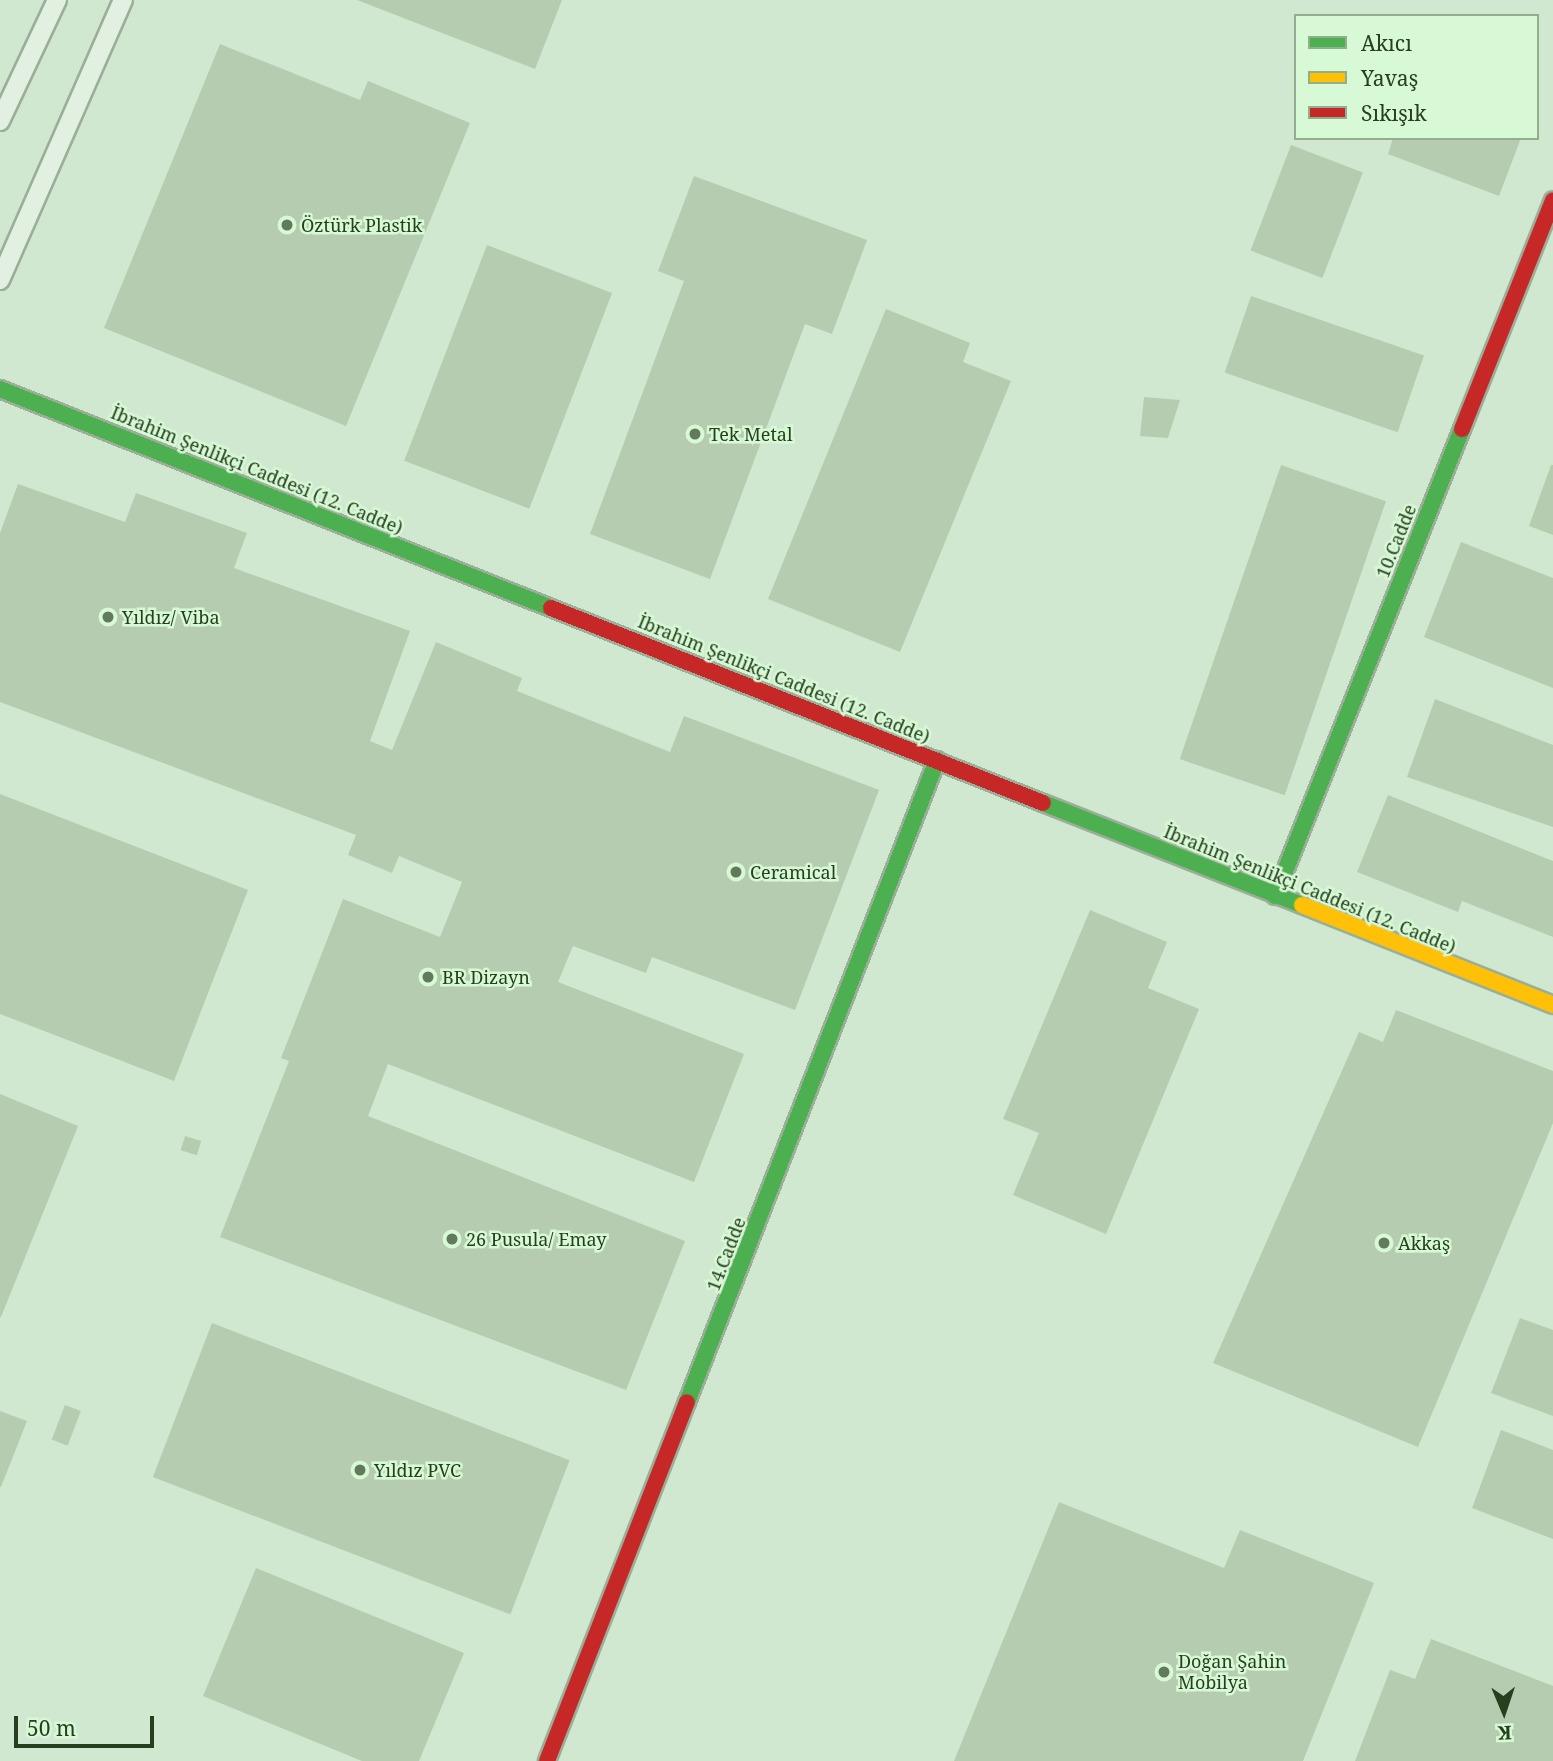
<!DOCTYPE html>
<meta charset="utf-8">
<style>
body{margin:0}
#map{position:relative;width:1553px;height:1761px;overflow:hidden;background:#d1e8d0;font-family:"Noto Serif",serif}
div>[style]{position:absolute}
.building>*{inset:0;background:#b6ccb0;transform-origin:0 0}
.roads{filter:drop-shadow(2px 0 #9bae98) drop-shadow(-2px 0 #9bae98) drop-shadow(0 2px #9bae98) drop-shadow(0 -2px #9bae98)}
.street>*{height:18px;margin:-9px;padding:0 9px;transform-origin:9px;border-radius:9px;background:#e2f0e2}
.fast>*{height:16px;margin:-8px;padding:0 8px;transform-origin:8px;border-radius:8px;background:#4caf50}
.slow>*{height:16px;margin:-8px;padding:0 8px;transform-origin:8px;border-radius:8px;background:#ffc107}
.jam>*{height:16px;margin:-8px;padding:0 8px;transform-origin:8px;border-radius:8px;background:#c62828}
.dots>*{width:19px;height:19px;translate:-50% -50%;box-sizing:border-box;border:4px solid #d7f9d5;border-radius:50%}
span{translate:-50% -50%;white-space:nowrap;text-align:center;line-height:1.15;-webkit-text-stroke:5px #d7f9d5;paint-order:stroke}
.poi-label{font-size:18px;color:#273f1e}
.left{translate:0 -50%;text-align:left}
.street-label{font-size:18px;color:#273f1e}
.legend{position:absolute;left:1294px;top:14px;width:245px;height:126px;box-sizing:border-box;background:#d7f9d5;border:2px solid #91af8c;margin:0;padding:9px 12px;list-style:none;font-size:21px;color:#273f1e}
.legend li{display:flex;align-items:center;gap:14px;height:35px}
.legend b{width:35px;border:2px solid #91af8c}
.north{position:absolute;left:1469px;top:1677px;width:70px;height:70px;-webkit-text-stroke:5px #d7f9d5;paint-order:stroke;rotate:178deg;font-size:19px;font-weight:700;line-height:28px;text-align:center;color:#273f1e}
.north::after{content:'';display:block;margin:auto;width:24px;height:32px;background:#273f1e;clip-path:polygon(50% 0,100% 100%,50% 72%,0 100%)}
.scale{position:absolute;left:14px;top:1716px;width:140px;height:32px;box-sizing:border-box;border:4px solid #273f1e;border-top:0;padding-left:9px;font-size:21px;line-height:24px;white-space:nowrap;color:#273f1e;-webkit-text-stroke:5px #d7f9d5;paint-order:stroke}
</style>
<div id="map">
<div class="building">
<div style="clip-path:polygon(357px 0,562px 0,535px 69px)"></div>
<div style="clip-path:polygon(220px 44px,360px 100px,368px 81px,470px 123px,346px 426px,104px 328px)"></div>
<div style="clip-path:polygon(1393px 138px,1521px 138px,1499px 196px,1388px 154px)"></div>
<div style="left:1291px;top:145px;width:77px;height:113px;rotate:21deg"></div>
<div style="clip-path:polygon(694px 176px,867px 240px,832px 334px,805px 324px,710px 579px,590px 534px,684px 281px,658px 271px)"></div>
<div style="left:487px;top:245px;width:134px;height:231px;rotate:21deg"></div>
<div style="left:1251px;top:296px;width:183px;height:81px;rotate:19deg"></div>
<div style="clip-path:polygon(886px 309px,970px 343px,963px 362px,1011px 381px,900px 652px,768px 599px)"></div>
<div style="clip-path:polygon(1144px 397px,1180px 400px,1168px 438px,1140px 436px)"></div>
<div style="left:1281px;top:465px;width:111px;height:311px;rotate:19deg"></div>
<div style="clip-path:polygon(1551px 465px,1553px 465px,1553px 535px,1529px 526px)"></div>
<div style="clip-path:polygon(18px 484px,125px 522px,136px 493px,247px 533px,234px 568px,410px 631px,370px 741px,392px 750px,436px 642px,522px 678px,517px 691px,670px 752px,684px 716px,879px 790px,795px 1010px,652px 957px,646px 973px,573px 946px,558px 982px,744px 1054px,694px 1182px,388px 1064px,368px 1116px,685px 1241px,626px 1390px,220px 1237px,289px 1061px,281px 1058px,343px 899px,440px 937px,462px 882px,399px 856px,392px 873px,348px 855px,356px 835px,0 702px,0 533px)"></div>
<div style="clip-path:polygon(1461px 542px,1553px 578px,1553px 688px,1424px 637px)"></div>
<div style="clip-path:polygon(1435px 699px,1553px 745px,1553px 827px,1407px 777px)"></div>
<div style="clip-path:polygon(0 794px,248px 890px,174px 1081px,0 1014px)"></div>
<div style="clip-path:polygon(1388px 795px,1553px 861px,1553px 937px,1462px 901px,1458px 912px,1357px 872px)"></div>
<div style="clip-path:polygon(1090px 910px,1167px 942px,1148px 988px,1199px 1009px,1106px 1234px,1013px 1195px,1039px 1133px,1003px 1119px)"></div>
<div style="clip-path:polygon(1396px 1010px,1553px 1071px,1553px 1123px,1418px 1447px,1213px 1363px,1359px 1032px,1383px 1042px)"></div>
<div style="clip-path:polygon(0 1094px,78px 1126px,1px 1317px,0 1317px)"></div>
<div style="left:185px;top:1136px;width:17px;height:15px;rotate:17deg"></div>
<div style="clip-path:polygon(1520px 1318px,1553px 1330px,1553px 1416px,1491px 1393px)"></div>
<div style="left:212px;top:1323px;width:383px;height:165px;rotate:21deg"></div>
<div style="left:65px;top:1405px;width:17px;height:37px;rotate:21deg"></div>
<div style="clip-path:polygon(0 1411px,27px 1421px,1px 1487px,0 1487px)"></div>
<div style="clip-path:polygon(1501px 1430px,1553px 1450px,1553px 1539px,1472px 1508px)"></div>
<div style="clip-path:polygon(1059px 1502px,1224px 1568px,1240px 1530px,1374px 1583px,1303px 1761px,954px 1761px)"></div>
<div style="clip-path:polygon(256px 1568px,464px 1653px,419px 1761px,362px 1761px,203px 1696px)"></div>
<div style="clip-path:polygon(1431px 1639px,1553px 1686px,1553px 1761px,1355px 1761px,1390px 1670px,1415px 1679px)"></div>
</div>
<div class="roads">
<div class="street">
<div style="left:0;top:121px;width:134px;rotate:-64.8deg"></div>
<div style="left:0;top:280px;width:306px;rotate:-66.3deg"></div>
</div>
<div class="fast">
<div style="left:0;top:389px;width:593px;rotate:21.68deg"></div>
<div style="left:1043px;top:803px;width:278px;rotate:21.5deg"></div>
<div style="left:1275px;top:896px;width:503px;rotate:-68.18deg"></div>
<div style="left:687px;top:1402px;width:689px;rotate:-68.72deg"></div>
</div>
<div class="slow">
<div style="left:1302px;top:905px;width:270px;rotate:21.7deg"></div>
</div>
<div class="jam">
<div style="left:1462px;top:429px;width:246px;rotate:-68.3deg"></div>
<div style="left:551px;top:608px;width:529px;rotate:21.62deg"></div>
<div style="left:547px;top:1761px;width:385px;rotate:-68.7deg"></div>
</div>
</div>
<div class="dots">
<div style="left:287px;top:225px;background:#627a5c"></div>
<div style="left:695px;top:434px;background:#627a5c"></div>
<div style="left:108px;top:617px;background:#627a5c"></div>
<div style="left:736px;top:872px;background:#627a5c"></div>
<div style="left:428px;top:977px;background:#627a5c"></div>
<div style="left:452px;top:1239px;background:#627a5c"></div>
<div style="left:1384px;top:1243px;background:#627a5c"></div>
<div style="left:360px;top:1470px;background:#627a5c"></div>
<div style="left:1164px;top:1672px;background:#627a5c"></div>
</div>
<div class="poi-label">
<span class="left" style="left:301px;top:225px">Öztürk Plastik</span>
<span class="left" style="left:709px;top:434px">Tek Metal</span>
<span class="left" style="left:122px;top:617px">Yıldız/ Viba</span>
<span class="left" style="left:750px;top:872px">Ceramical</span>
<span class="left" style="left:442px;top:977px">BR Dizayn</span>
<span class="left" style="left:466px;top:1239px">26 Pusula/ Emay</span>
<span class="left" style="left:1398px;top:1243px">Akkaş</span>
<span class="left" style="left:374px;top:1470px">Yıldız PVC</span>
<span class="left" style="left:1178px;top:1672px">Doğan Şahin<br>Mobilya</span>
</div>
<div class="street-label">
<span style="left:257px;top:470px;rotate:22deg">İbrahim Şenlikçi Caddesi (12. Cadde)</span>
<span style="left:1396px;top:541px;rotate:-68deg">10.Cadde</span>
<span style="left:784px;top:679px;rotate:22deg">İbrahim Şenlikçi Caddesi (12. Cadde)</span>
<span style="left:1310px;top:889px;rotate:22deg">İbrahim Şenlikçi Caddesi (12. Cadde)</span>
<span style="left:726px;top:1254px;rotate:-69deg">14.Cadde</span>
</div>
<ul class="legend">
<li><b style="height:9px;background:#4caf50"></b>Akıcı</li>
<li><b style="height:9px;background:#ffc107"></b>Yavaş</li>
<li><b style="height:9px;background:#c62828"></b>Sıkışık</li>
</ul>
<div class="north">K</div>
<div class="scale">50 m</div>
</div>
